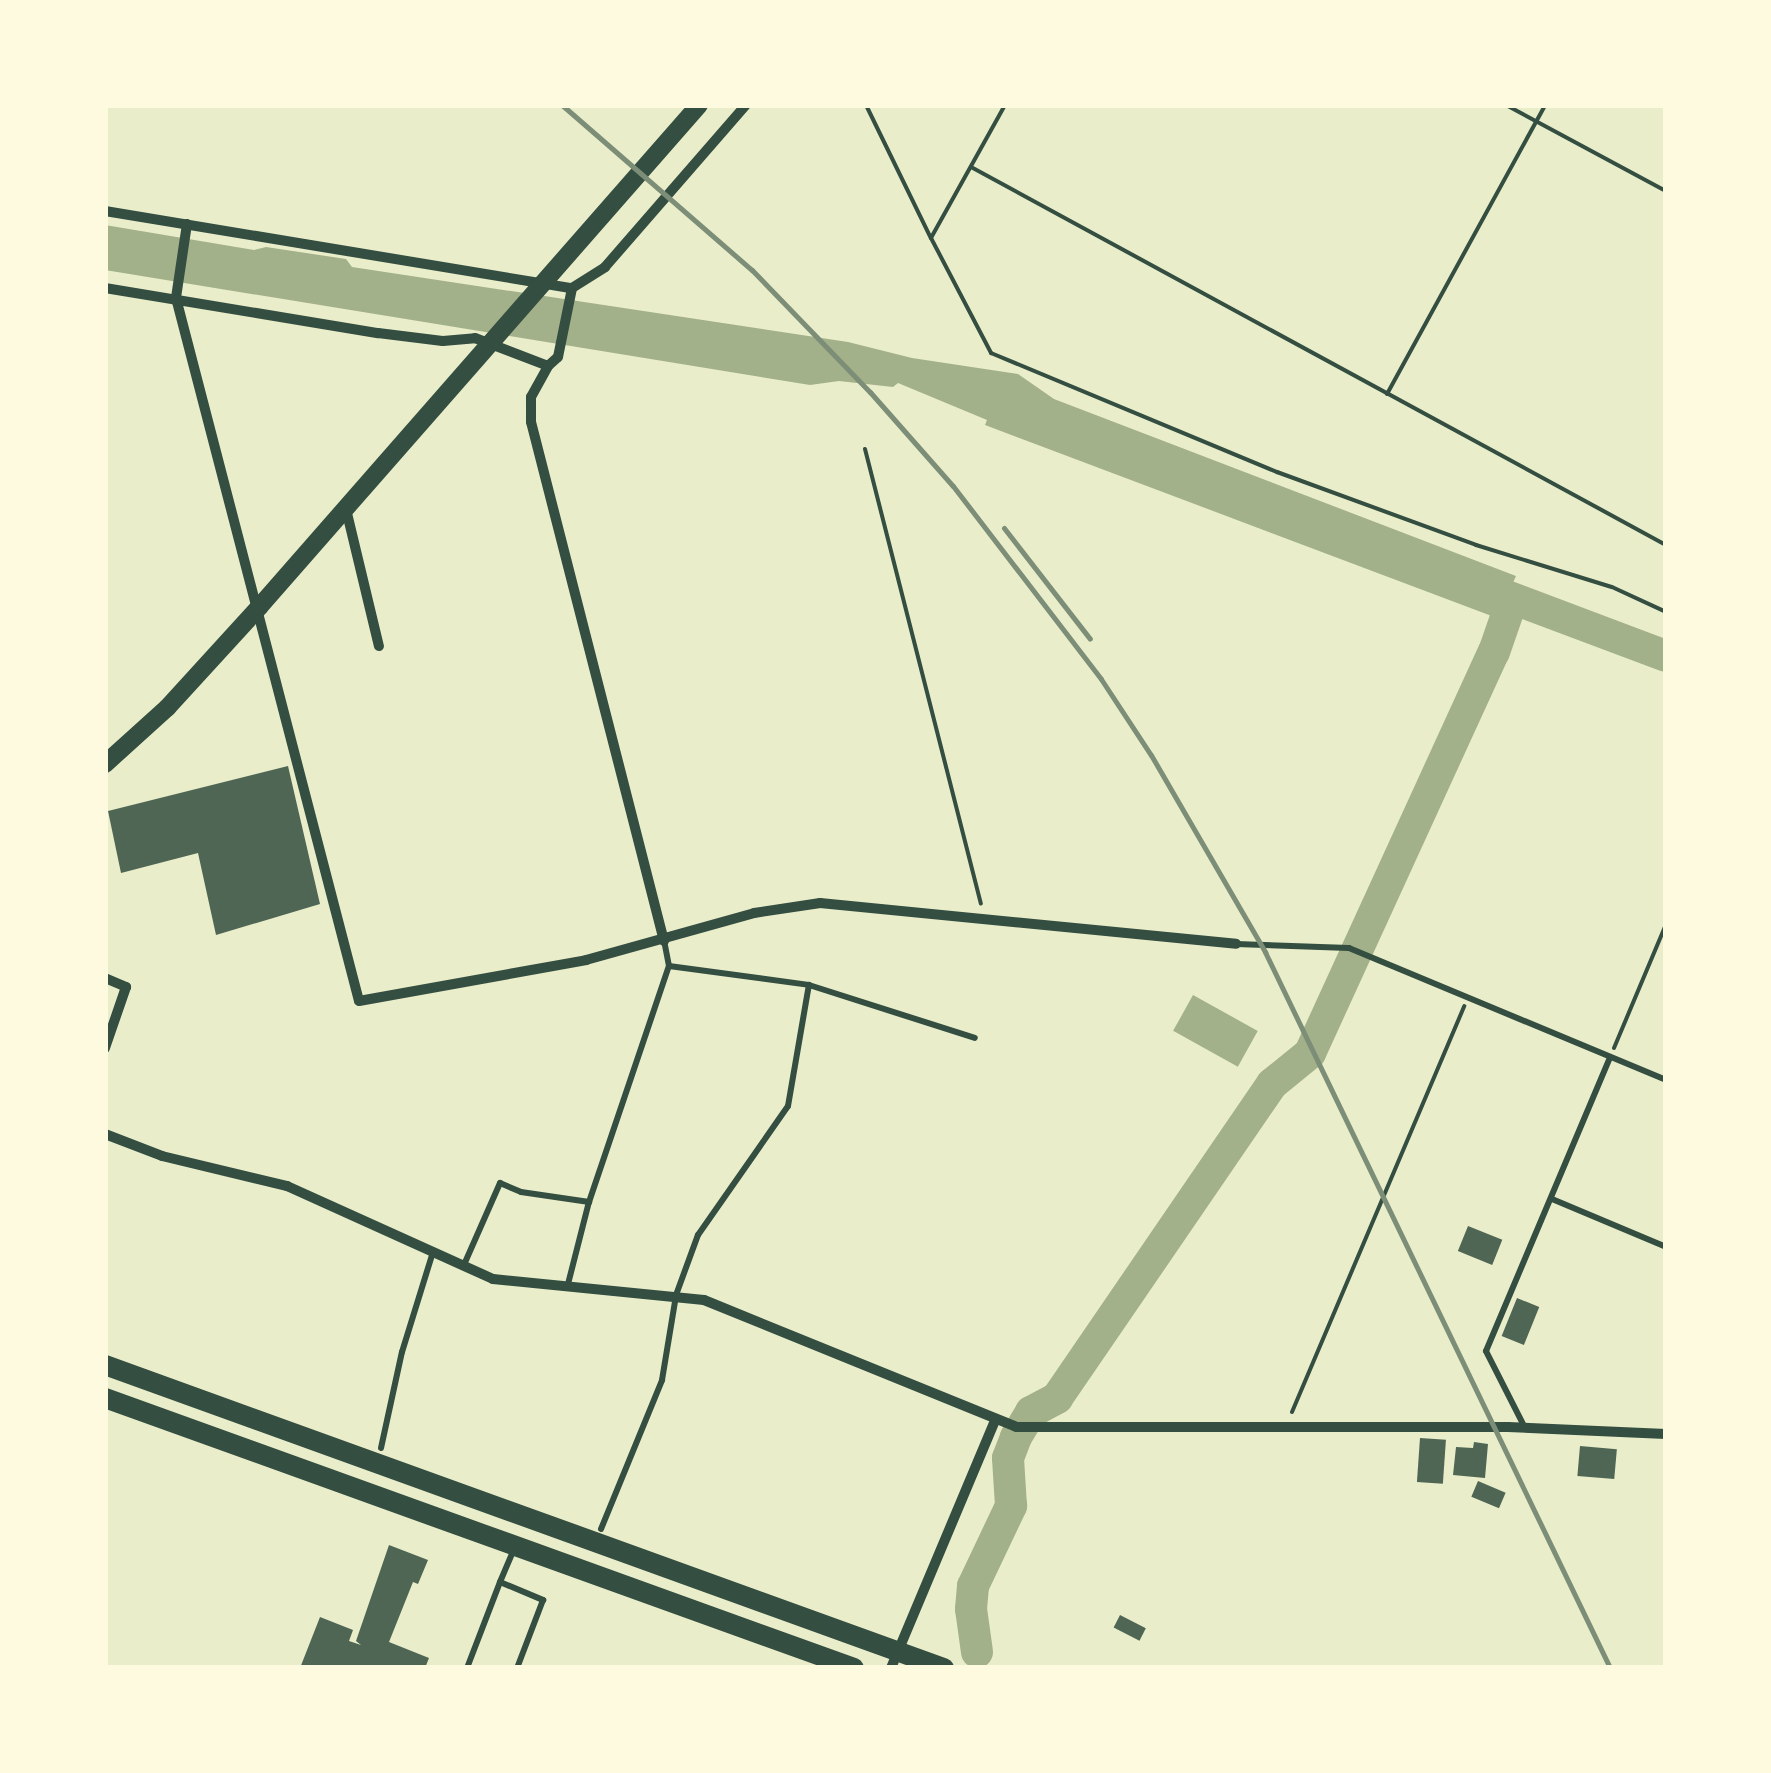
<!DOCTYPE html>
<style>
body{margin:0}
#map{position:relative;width:1771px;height:1773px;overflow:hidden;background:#e9edc9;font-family:"DM Sans",sans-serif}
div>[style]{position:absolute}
.water>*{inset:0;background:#a3b18a;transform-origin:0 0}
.river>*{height:32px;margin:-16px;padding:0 16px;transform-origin:16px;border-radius:16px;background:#a3b18a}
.building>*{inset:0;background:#4f6655;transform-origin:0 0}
.path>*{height:4px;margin:-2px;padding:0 2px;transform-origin:2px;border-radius:2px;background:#344e41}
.service>*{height:6px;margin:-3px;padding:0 3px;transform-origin:3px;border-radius:3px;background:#344e41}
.minor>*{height:10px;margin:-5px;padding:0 5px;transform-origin:5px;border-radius:5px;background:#344e41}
.secondary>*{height:18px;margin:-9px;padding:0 9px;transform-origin:9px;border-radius:9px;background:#344e41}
.trunk>*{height:20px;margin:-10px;padding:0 10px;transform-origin:10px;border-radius:10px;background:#344e41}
.rail>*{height:5px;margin:-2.5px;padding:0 2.5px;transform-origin:2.5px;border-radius:2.5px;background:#7c8e77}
span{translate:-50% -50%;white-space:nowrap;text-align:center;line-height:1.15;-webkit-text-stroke:8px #fefae0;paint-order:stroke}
.frame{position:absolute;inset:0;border:108px solid #fefae0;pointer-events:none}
</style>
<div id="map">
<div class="water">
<div style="clip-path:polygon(105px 225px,254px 250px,266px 247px,346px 259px,352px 267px,848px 342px,912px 358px,1018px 374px,1054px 399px,1516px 576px,1497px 618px,985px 425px,987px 420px,898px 383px,893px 387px,839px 381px,810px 385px,105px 270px)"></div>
<div style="left:1193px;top:995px;width:74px;height:41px;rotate:29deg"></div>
</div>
<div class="river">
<div style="left:1469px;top:582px;width:210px;rotate:20.6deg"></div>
<div style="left:977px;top:1652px;width:43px;rotate:-97.9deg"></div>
<div style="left:971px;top:1609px;width:23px;rotate:-85deg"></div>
<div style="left:973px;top:1586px;width:89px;rotate:-64.6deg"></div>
<div style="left:1011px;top:1506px;width:48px;rotate:-93.6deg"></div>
<div style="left:1008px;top:1458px;width:22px;rotate:-69deg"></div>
<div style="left:1016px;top:1437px;width:29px;rotate:-59deg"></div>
<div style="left:1031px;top:1412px;width:30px;rotate:-28deg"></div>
<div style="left:1057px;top:1398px;width:381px;rotate:-55.6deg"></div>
<div style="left:1272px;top:1084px;width:49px;rotate:-39.2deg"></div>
<div style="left:1310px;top:1053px;width:441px;rotate:-65.4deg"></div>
<div style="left:1494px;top:652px;width:55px;rotate:-70.9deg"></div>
</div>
<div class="building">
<div style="clip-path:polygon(288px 766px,320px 904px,216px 935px,198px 853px,121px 873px,108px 811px)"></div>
<div style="left:1468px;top:1226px;width:37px;height:27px;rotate:22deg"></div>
<div style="left:1517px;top:1298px;width:24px;height:41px;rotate:22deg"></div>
<div style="left:1420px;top:1438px;width:26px;height:44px;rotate:4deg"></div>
<div style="clip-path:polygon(1474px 1442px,1488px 1444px,1485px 1478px,1453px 1475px,1456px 1447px,1473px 1448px)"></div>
<div style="left:1580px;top:1446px;width:37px;height:30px;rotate:5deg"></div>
<div style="left:1478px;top:1481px;width:30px;height:17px;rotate:23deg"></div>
<div style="clip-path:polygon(389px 1545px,428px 1560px,418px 1584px,413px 1582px,389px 1642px,429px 1658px,425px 1668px,300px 1668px,320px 1617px,353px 1630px,349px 1641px,361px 1645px,356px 1641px)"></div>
<div style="left:1120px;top:1615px;width:29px;height:14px;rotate:27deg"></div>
</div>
<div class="path">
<div style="left:866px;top:105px;width:148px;rotate:64deg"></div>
<div style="left:1005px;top:105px;width:152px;rotate:119.1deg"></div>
<div style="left:931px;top:238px;width:130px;rotate:62.4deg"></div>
<div style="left:991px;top:353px;width:310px;rotate:22.6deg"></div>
<div style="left:1277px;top:472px;width:212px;rotate:20.1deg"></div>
<div style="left:1476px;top:545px;width:142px;rotate:17.2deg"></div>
<div style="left:1612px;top:587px;width:60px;rotate:24.8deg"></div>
<div style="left:1506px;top:105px;width:182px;rotate:28.3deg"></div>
<div style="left:971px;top:167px;width:791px;rotate:28.54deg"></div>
<div style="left:1387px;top:394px;width:329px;rotate:-61.3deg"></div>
<div style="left:865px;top:449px;width:469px;rotate:75.7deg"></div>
<div style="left:1614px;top:1048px;width:134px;rotate:-67.2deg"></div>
<div style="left:1292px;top:1412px;width:441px;rotate:-67deg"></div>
</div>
<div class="service">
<div style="left:1236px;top:944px;width:113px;rotate:2deg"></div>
<div style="left:1349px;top:948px;width:343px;rotate:22.6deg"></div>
<div style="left:669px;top:966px;width:141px;rotate:7.7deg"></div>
<div style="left:809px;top:985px;width:174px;rotate:17.7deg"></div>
<div style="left:1552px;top:1199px;width:124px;rotate:22.8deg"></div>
<div style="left:463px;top:1267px;width:92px;rotate:-66.2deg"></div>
<div style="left:500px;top:1183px;width:23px;rotate:23deg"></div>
<div style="left:521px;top:1192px;width:69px;rotate:8.4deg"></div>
<div style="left:567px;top:1288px;width:89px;rotate:-75.7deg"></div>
<div style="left:589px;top:1202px;width:249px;rotate:-71.3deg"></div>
<div style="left:669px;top:966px;width:25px;rotate:-101deg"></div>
<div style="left:1524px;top:1426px;width:84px;rotate:-116.9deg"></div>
<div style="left:1486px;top:1351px;width:319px;rotate:-67.1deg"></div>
<div style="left:381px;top:1448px;width:98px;rotate:-77.7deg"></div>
<div style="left:402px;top:1352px;width:102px;rotate:-72.8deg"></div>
<div style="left:601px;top:1529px;width:161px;rotate:-67.7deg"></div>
<div style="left:662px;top:1380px;width:86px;rotate:-80.6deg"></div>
<div style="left:676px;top:1295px;width:64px;rotate:-69.9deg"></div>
<div style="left:698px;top:1235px;width:157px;rotate:-55.1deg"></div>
<div style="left:788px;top:1106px;width:123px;rotate:-80.2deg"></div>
<div style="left:500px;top:1582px;width:34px;rotate:-67deg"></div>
<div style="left:467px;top:1668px;width:92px;rotate:-69deg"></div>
<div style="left:500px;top:1582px;width:47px;rotate:22.7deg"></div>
<div style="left:543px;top:1600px;width:73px;rotate:110.9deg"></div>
</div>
<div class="minor">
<div style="left:105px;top:211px;width:473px;rotate:9.4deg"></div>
<div style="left:187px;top:224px;width:75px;rotate:98.5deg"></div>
<div style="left:176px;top:298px;width:726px;rotate:75.41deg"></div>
<div style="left:359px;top:1001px;width:231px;rotate:-10.2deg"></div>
<div style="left:586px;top:960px;width:174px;rotate:-15.6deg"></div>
<div style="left:754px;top:913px;width:67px;rotate:-8.6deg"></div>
<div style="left:820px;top:903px;width:418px;rotate:5.6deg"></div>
<div style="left:105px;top:288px;width:277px;rotate:9.4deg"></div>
<div style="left:378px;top:333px;width:65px;rotate:7deg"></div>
<div style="left:443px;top:341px;width:32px;rotate:-5deg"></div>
<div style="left:475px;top:338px;width:78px;rotate:21deg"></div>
<div style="left:346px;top:509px;width:141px;rotate:76.5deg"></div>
<div style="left:664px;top:941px;width:536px;rotate:-104.37deg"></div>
<div style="left:531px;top:422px;width:25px;rotate:-90deg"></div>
<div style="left:531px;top:397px;width:35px;rotate:-61deg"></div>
<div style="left:548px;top:366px;width:13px;rotate:-42deg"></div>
<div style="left:558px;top:357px;width:70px;rotate:-78.5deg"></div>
<div style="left:572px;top:288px;width:39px;rotate:-32deg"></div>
<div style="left:605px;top:267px;width:215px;rotate:-49deg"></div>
<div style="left:105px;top:978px;width:23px;rotate:23deg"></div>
<div style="left:126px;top:987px;width:65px;rotate:109deg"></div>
<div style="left:105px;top:1134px;width:61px;rotate:21.1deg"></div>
<div style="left:162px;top:1156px;width:129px;rotate:13.5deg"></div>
<div style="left:287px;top:1186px;width:226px;rotate:24.3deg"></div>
<div style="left:493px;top:1279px;width:212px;rotate:5.7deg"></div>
<div style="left:704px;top:1300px;width:337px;rotate:22.1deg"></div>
<div style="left:1016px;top:1427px;width:492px"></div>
<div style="left:1508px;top:1427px;width:158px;rotate:2.5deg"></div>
<div style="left:891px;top:1668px;width:269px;rotate:-67.2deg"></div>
</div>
<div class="secondary">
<div style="left:105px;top:764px;width:84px;rotate:-42.1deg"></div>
<div style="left:167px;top:708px;width:138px;rotate:-47.6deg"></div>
<div style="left:260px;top:606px;width:666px;rotate:-48.77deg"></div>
</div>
<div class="trunk">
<div style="left:105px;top:1365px;width:892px;rotate:19.86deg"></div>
<div style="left:105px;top:1398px;width:796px;rotate:19.82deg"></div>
</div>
<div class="rail">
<div style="left:562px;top:105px;width:252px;rotate:41deg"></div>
<div style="left:752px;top:270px;width:170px;rotate:46deg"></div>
<div style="left:870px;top:392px;width:125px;rotate:48.6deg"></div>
<div style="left:953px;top:486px;width:243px;rotate:52.5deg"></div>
<div style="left:1101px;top:679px;width:91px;rotate:56.7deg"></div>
<div style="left:1151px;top:755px;width:228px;rotate:59.9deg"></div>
<div style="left:1265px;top:952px;width:795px;rotate:64.27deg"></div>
<div style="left:1004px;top:528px;width:140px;rotate:52.2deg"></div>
</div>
<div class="frame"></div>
</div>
